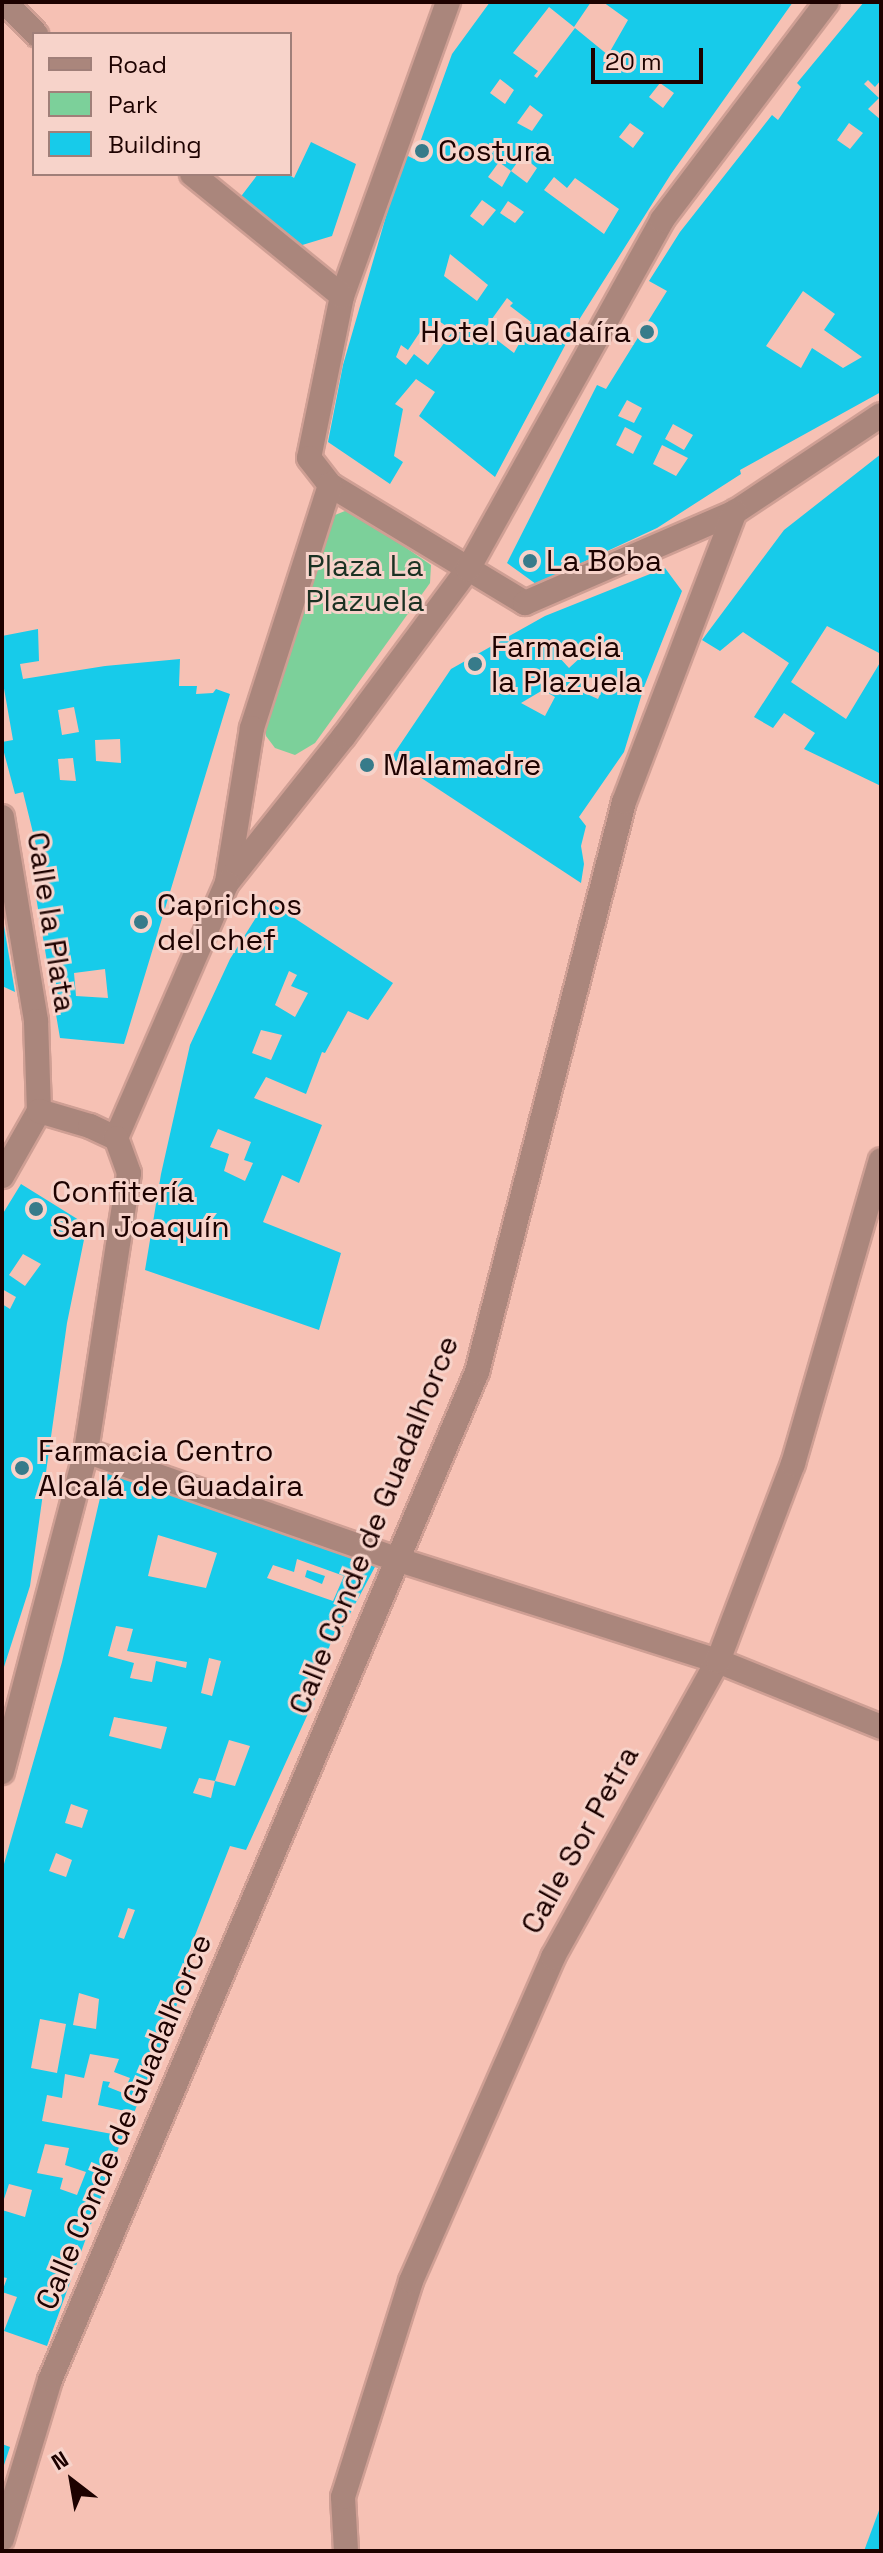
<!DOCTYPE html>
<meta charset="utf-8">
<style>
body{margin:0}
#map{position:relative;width:883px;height:2553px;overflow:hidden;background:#f6c1b4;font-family:"Space Grotesk",sans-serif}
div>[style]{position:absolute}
.green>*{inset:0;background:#7cd09a}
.building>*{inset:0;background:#17cbea}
.roads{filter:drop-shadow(2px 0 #cf9f94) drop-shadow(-2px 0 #cf9f94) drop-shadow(0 2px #cf9f94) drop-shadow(0 -2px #cf9f94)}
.minor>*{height:24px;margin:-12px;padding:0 12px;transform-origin:12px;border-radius:12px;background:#aa867c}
.dots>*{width:22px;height:22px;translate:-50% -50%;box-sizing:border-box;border:4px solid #f7d3ca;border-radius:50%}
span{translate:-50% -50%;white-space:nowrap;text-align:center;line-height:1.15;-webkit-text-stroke:6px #f7d3ca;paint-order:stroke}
.poi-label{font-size:30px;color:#1d0200}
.left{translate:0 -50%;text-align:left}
.right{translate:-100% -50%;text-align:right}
.park-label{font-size:30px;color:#1b3123}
.street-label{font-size:30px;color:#1d0200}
.frame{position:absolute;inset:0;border:4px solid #1d0200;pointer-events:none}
.legend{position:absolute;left:32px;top:32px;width:260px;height:144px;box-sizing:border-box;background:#f7d3ca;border:2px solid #a07f79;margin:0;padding:10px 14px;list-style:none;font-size:24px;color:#1d0200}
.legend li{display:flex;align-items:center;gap:16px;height:40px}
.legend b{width:40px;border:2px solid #a07f79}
.north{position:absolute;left:32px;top:2441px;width:80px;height:80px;-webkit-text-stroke:6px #f7d3ca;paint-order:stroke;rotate:329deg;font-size:22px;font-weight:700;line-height:32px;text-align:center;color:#1d0200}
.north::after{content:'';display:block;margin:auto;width:28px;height:36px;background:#1d0200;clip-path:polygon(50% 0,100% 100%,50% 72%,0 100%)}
.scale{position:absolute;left:591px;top:48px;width:112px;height:36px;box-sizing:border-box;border:4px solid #1d0200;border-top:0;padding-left:10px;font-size:24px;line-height:28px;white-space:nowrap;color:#1d0200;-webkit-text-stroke:6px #f7d3ca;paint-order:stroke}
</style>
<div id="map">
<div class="green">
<div style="clip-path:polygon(350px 509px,431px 565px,430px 583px,315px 743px,295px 755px,275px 748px,266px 736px,266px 722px,330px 517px)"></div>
</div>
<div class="building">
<div style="clip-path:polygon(evenodd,490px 2px,591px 2px,574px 27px,549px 7px,513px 53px,538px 71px,534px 76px,537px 78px,575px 28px,608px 55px,628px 20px,603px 2px,793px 2px,671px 174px,577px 323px,495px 477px,419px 416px,435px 392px,416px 379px,395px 404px,403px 409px,394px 456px,403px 462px,390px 484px,328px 442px,343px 365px,404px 154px,414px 159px,452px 54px,490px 2px,500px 79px,514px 90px,505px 104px,490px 93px,500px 79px,490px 2px,660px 83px,674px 93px,663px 108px,649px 97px,660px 83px,490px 2px,530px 105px,543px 115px,532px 131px,517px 123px,530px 105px,490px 2px,630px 123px,644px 133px,633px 148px,619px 137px,630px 123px,490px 2px,522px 156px,537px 168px,527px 183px,511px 171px,502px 187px,488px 177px,499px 162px,511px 171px,522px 156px,490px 2px,554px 177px,567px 188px,575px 178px,619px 209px,604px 234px,544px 190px,554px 177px,490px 2px,482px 200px,496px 210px,483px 226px,470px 216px,482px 200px,490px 2px,508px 201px,524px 212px,515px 223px,500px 213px,508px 201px,490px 2px,450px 254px,488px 285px,477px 301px,444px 276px,450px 254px,490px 2px,507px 298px,513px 303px,510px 306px,531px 322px,514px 353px,484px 330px,507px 298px,490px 2px,439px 321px,453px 331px,428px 365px,414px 354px,406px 365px,396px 357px,401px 345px,408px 350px,424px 326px,436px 326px,439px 321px)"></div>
<div style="clip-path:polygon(evenodd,864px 2px,881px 2px,881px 80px,875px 87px,868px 80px,864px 84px,879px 98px,868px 109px,881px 120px,881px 392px,740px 470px,741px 474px,657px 528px,536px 584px,507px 563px,597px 385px,606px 389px,667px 291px,649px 281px,680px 232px,772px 115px,778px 120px,801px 87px,797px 83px,864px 2px,849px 123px,863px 133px,850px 149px,837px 140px,849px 123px,864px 2px,803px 291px,835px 314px,824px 330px,862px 357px,843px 368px,812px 348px,801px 368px,766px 346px,803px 291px,864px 2px,627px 400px,642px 408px,634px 423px,618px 416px,627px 400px,864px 2px,673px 424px,693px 435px,684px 450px,665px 439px,673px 424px,864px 2px,625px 427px,642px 436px,633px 454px,616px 445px,625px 427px,864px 2px,662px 445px,688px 458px,676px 476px,653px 464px,662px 445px)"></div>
<div style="clip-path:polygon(311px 142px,356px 164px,332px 236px,299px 246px,239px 199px,258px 174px,288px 174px,294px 178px)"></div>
<div style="clip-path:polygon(881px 454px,881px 654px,827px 626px,791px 682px,846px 719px,881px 661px,881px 786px,804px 749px,815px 733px,784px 713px,773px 728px,754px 717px,789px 663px,743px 632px,720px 651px,702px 640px,784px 530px)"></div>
<div style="clip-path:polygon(evenodd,665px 568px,682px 591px,644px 687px,624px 752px,579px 817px,586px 826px,581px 846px,584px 864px,581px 883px,391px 758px,451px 669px,545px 616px,665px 568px,571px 643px,582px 656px,569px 668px,558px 656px,571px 643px,665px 568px,590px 677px,605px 684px,598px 699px,578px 690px,590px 677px,665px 568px,543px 690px,555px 697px,545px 716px,521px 703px,543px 690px)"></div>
<div style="clip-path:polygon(evenodd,38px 629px,39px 661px,20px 664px,23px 679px,105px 666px,180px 659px,179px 686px,197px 686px,196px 694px,213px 693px,216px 689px,230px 694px,124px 1044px,60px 1038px,36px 897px,44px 896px,36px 845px,23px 792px,15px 794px,2px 745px,2px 742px,13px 740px,2px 677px,2px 636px,38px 629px,74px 707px,79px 732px,62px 735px,58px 710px,74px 707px,38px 629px,120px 739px,121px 763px,96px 761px,95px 740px,120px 739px,38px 629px,73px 758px,76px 781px,60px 780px,58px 759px,73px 758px,38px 629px,105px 969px,108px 998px,76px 996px,74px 973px,105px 969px)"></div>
<div style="clip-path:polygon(evenodd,267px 900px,393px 983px,368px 1020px,348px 1011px,325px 1053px,322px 1052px,306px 1094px,266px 1077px,254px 1098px,322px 1125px,299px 1183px,282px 1175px,263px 1222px,341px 1253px,319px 1330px,145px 1270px,161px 1174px,190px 1045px,230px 959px,267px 900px,289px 971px,297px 975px,291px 986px,308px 993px,295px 1017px,275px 1005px,289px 971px,267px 900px,261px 1030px,282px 1035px,271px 1060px,252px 1053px,261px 1030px,267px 900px,218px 1129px,251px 1142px,244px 1160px,253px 1163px,245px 1181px,224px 1171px,229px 1154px,210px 1147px,218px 1129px)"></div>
<div style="clip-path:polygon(2px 926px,4px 926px,15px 992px,2px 986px)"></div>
<div style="clip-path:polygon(evenodd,21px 1184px,87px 1225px,67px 1323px,30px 1586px,3px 1670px,2px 1304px,10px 1309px,16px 1297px,2px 1289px,2px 1215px,21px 1184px,23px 1254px,41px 1264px,25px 1286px,9px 1275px,23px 1254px)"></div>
<div style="clip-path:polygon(evenodd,106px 1472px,376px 1565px,343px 1627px,337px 1626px,320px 1672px,326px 1674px,246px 1850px,230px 1846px,185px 1961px,193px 1964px,134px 2113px,98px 2105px,103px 2081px,110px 2082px,108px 2087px,123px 2093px,130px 2078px,114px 2072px,119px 2059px,90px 2054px,84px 2078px,65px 2074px,62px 2098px,47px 2095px,42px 2121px,123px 2136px,47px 2346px,4px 2331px,17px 2297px,2px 2292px,7px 2278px,2px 2277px,2px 2210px,25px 2217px,32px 2190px,9px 2184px,2px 2205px,2px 1871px,62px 1662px,106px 1472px,158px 1535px,217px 1553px,206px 1588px,148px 1576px,158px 1535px,106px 1472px,297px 1559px,344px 1576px,333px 1601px,267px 1578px,273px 1565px,294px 1572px,297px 1559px,106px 1472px,116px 1626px,133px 1629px,127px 1651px,187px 1662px,186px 1668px,156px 1661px,152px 1682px,130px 1678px,134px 1663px,108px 1656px,116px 1626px,106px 1472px,209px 1658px,221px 1661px,212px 1696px,201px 1693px,209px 1658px,106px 1472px,114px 1717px,167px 1727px,161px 1749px,109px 1736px,114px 1717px,106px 1472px,229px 1740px,250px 1746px,235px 1786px,215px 1781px,211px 1798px,193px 1793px,199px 1778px,215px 1781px,229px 1740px,106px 1472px,71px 1804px,88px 1810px,82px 1828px,65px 1823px,71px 1804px,106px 1472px,56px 1853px,72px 1860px,66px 1877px,49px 1871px,56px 1853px,106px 1472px,128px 1908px,135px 1910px,124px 1939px,118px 1937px,128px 1908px,106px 1472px,79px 1993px,99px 1999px,96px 2029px,73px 2025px,79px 1993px,106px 1472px,40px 2019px,66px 2024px,57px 2073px,31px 2068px,40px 2019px,106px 1472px,45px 2144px,69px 2148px,65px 2165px,86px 2172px,77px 2195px,60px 2189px,63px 2178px,37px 2173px,45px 2144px)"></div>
<div style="clip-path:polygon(307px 1570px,325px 1576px,322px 1584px,305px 1577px)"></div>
<div style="clip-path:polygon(2px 2444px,10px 2447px,3px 2468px,2px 2468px)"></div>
<div style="clip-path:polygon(881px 2505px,881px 2551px,864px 2551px)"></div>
</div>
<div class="roads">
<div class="minor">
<div style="left:5px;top:2px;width:45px;rotate:45.9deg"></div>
<div style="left:448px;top:2px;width:313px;rotate:109.8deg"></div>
<div style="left:342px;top:296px;width:165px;rotate:101.5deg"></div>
<div style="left:309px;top:458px;width:34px;rotate:52deg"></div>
<div style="left:330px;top:485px;width:228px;rotate:31.2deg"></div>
<div style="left:525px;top:603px;width:229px;rotate:-23.4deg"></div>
<div style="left:735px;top:512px;width:175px;rotate:-33.6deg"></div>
<div style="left:192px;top:174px;width:193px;rotate:39.1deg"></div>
<div style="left:330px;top:485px;width:255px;rotate:107.8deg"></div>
<div style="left:252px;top:728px;width:157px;rotate:99.2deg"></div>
<div style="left:227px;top:883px;width:188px;rotate:-51.5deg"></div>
<div style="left:344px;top:736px;width:208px;rotate:-53.4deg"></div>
<div style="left:468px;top:569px;width:399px;rotate:-60.9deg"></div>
<div style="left:662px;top:220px;width:273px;rotate:-52.9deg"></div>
<div style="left:2px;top:817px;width:207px;rotate:80.5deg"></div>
<div style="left:36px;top:1021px;width:90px;rotate:88.1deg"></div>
<div style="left:39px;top:1111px;width:75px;rotate:119.6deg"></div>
<div style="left:39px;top:1111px;width:53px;rotate:16.4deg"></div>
<div style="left:90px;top:1126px;width:29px;rotate:25deg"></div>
<div style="left:116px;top:1138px;width:278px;rotate:-66.5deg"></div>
<div style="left:86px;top:1451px;width:331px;rotate:19.2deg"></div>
<div style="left:399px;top:1560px;width:335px;rotate:17.6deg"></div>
<div style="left:718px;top:1661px;width:176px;rotate:22deg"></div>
<div style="left:2px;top:1772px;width:332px;rotate:-75.3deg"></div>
<div style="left:86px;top:1451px;width:281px;rotate:-81.2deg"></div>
<div style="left:129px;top:1173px;width:37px;rotate:-110deg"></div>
<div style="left:2px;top:2539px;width:166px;rotate:-73.2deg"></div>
<div style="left:50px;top:2380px;width:1095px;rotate:-67.04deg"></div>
<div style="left:477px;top:1372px;width:589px;rotate:-75.54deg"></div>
<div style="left:624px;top:802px;width:311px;rotate:-69.1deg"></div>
<div style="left:346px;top:2551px;width:54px;rotate:-93.2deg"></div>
<div style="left:343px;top:2497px;width:226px;rotate:-72.5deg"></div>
<div style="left:411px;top:2281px;width:354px;rotate:-66.3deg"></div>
<div style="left:553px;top:1957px;width:339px;rotate:-60.9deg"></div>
<div style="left:718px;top:1661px;width:211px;rotate:-69.2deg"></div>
<div style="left:793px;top:1464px;width:316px;rotate:-73.9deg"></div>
</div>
</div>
<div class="dots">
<div style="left:422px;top:151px;background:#377b8a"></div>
<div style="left:647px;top:332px;background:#377b8a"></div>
<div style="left:530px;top:561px;background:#377b8a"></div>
<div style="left:475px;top:664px;background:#377b8a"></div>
<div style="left:367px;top:765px;background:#377b8a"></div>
<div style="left:141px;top:922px;background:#377b8a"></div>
<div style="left:36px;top:1209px;background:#377b8a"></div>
<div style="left:22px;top:1468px;background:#377b8a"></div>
</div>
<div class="poi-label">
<span class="left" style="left:438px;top:151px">Costura</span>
<span class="right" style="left:631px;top:332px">Hotel Guadaíra</span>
<span class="left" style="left:546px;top:561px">La Boba</span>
<span class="left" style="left:491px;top:664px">Farmacia<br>la Plazuela</span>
<span class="left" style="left:383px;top:765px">Malamadre</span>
<span class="left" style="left:157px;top:922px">Caprichos<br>del chef</span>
<span class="left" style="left:52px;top:1209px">Confitería<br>San Joaquín</span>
<span class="left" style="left:38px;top:1468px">Farmacia Centro<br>Alcalá de Guadaira</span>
</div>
<div class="park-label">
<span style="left:365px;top:583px">Plaza La<br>Plazuela</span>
</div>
<div class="street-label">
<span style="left:51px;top:922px;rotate:81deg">Calle la Plata</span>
<span style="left:374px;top:1525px;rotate:-68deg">Calle Conde de Guadalhorce</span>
<span style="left:580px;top:1840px;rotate:-61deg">Calle Sor Petra</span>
<span style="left:124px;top:2122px;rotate:-67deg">Calle Conde de Guadalhorce</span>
</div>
<div class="frame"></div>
<ul class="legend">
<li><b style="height:10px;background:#aa867c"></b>Road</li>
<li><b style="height:22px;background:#7cd09a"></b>Park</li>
<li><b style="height:22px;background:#17cbea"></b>Building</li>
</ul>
<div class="north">N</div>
<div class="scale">20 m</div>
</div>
